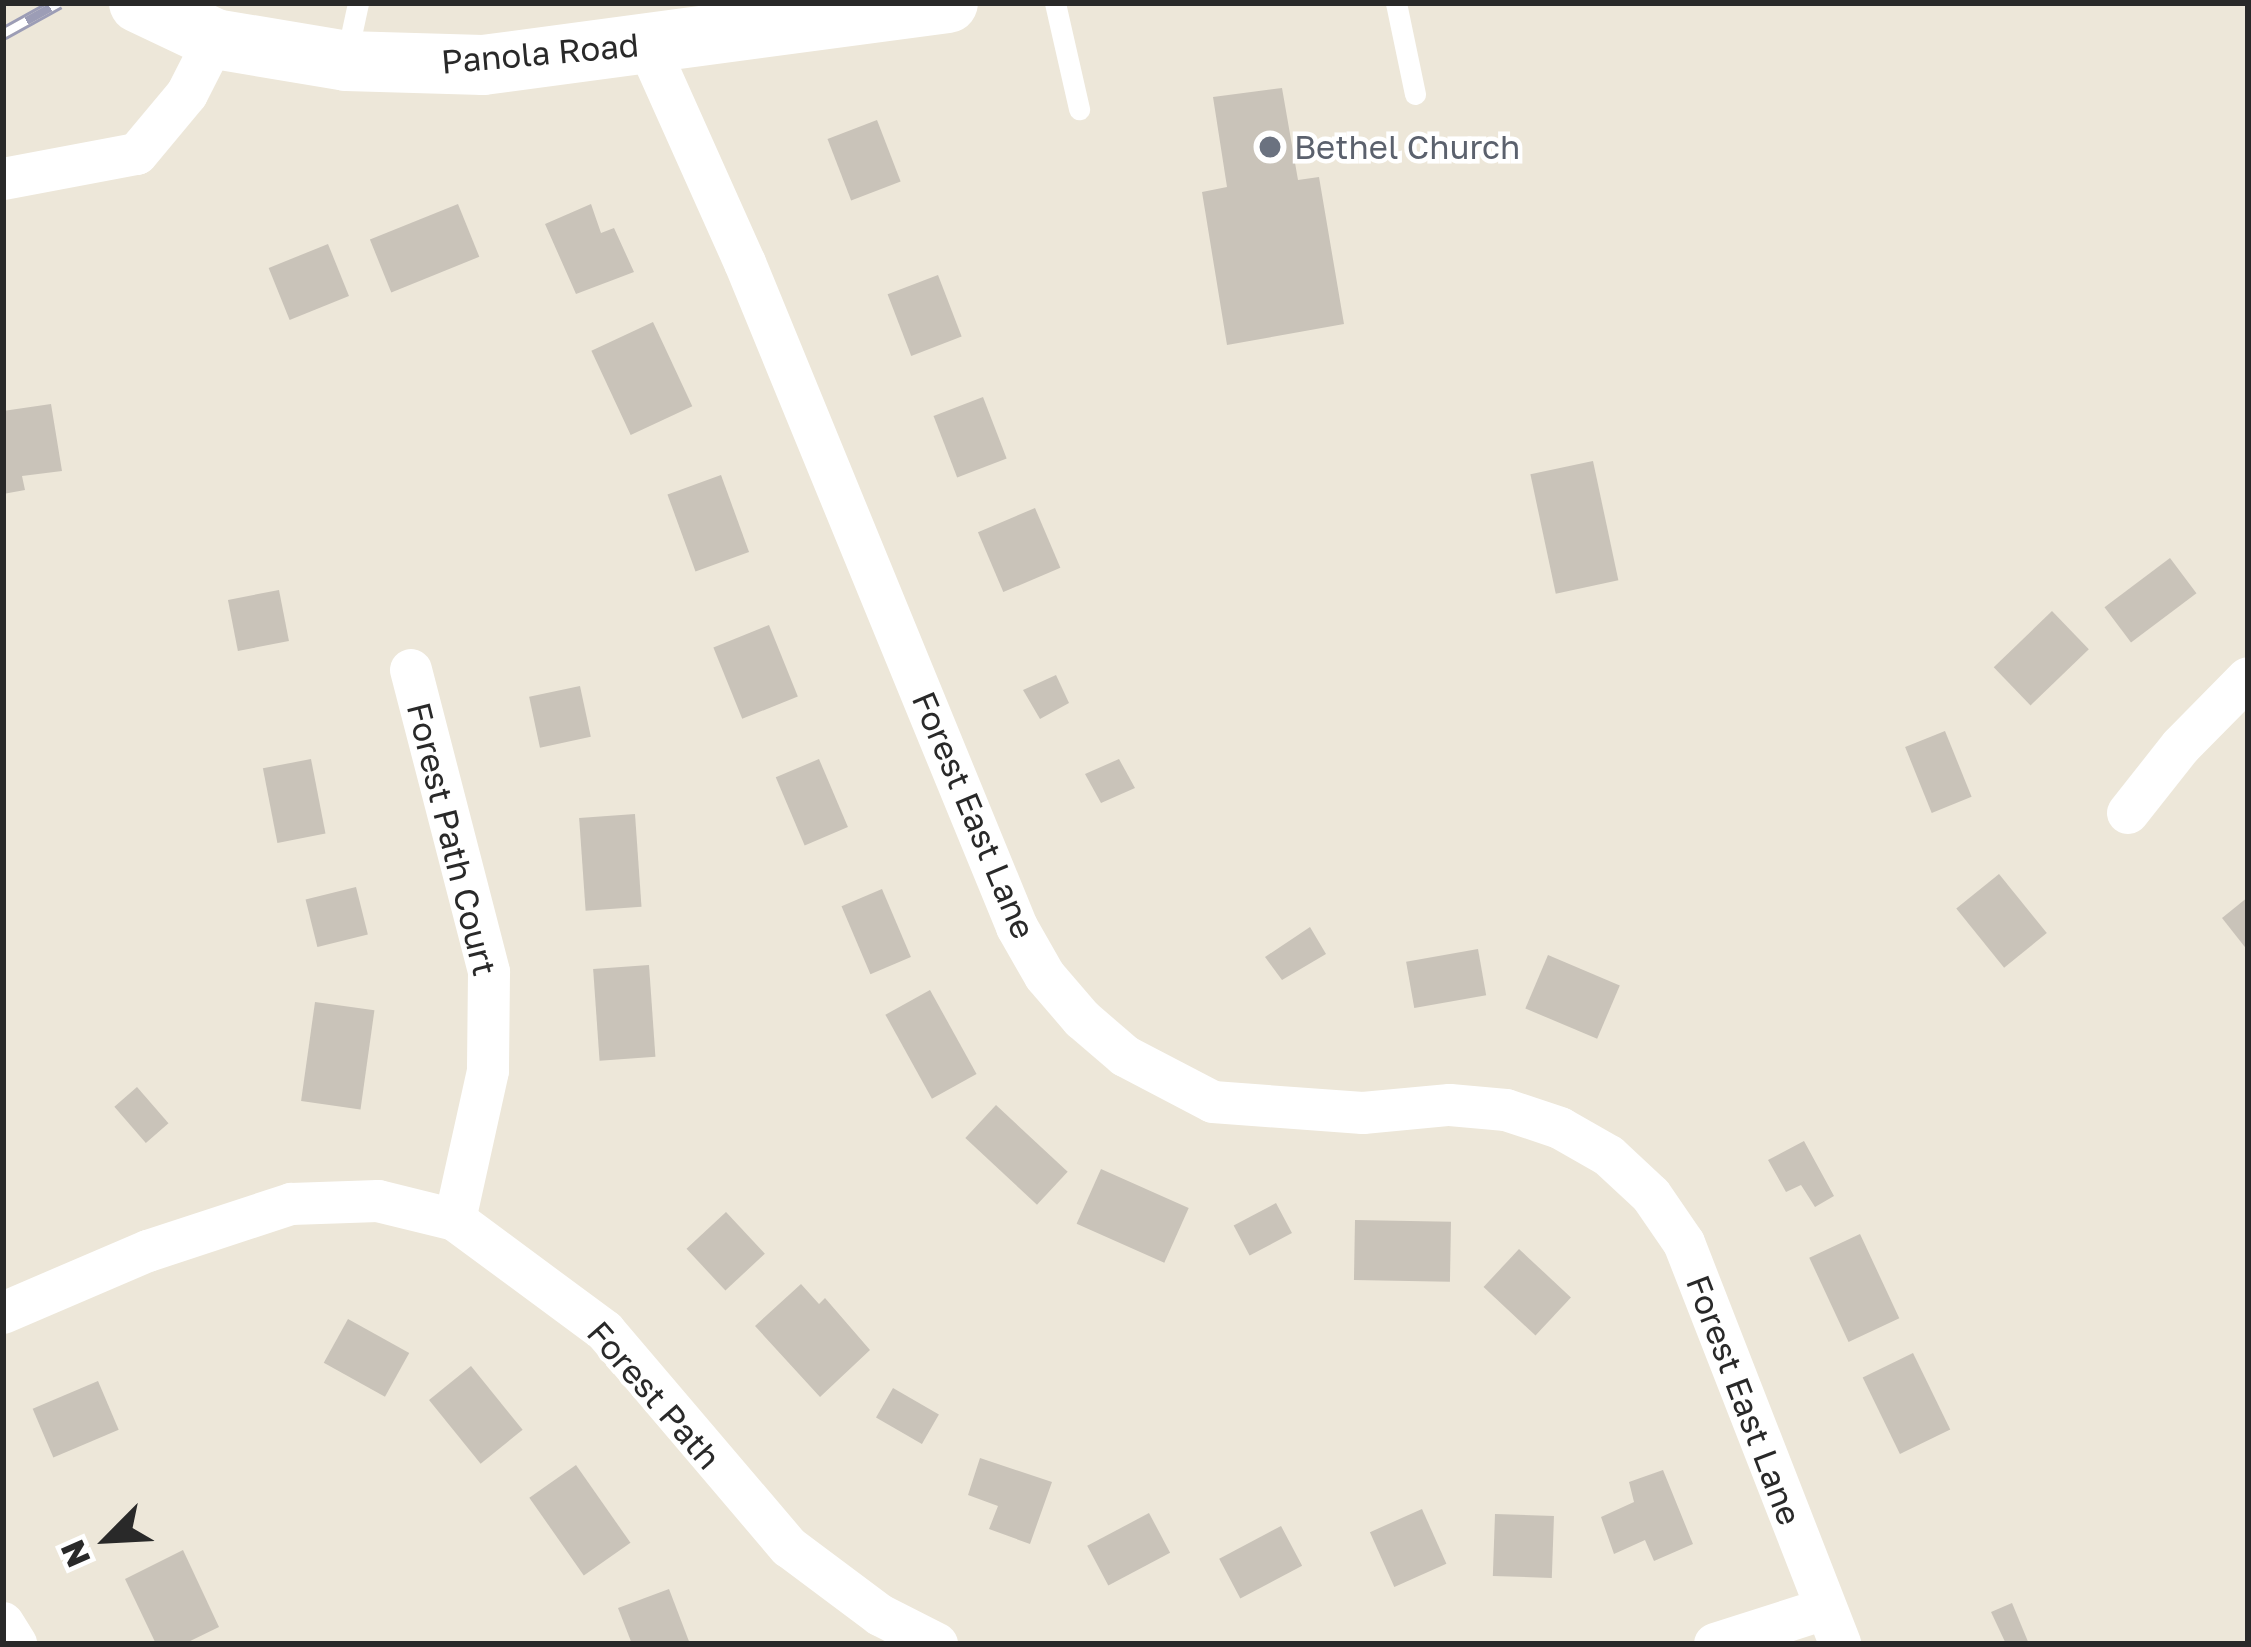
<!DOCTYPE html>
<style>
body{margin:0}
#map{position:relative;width:2251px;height:1647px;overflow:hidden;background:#ede7d9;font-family:"Golos Text",sans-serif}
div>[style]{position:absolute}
.building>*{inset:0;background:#c9c3b9;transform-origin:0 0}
.lane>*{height:21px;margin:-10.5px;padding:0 10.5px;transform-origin:10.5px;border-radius:10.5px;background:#fff}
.street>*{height:42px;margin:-21px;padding:0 21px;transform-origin:21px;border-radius:21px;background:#fff}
.secondary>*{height:60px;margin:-30px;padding:0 30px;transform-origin:30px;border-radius:30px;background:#fff}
.rail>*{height:14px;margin-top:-7px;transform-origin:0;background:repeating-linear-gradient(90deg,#fff 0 27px,#9c9db6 0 54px);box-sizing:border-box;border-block:3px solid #9c9db6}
.dots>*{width:33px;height:33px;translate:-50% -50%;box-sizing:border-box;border:6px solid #fff;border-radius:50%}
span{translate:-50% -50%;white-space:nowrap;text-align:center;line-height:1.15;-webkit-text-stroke:9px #fff;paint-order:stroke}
.street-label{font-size:33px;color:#292929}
.worship-label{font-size:33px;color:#5b616d}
.left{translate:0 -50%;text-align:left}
.frame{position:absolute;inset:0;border:6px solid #292929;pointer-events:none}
.north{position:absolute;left:48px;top:1479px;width:120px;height:120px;-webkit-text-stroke:9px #fff;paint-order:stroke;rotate:246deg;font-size:33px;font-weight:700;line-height:48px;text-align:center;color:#292929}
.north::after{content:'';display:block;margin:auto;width:42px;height:54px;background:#292929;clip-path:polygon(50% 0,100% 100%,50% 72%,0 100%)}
</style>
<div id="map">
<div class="building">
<div style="clip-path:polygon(1282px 88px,1298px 180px,1319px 177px,1344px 324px,1227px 345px,1202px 192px,1227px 187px,1213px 97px)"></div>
<div style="left:877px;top:120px;width:66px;height:53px;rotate:69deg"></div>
<div style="left:458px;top:204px;width:57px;height:95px;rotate:68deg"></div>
<div style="clip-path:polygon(591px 204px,601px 233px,614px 228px,634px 272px,576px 294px,545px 224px)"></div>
<div style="left:328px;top:244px;width:56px;height:64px;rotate:68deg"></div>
<div style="left:938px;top:275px;width:66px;height:54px;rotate:69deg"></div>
<div style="left:653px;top:322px;width:93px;height:68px;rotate:65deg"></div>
<div style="left:983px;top:397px;width:66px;height:53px;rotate:69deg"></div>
<div style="clip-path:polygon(51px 404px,62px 471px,22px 476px,25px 490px,3px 494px,3px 411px)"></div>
<div style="left:1593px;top:461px;width:122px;height:64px;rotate:78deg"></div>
<div style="left:721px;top:475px;width:82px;height:57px;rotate:70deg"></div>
<div style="left:1035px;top:508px;width:65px;height:62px;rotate:67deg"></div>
<div style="left:2170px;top:558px;width:44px;height:82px;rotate:53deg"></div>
<div style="left:279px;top:590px;width:52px;height:52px;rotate:79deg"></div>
<div style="left:2052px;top:611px;width:53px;height:81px;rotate:46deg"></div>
<div style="left:769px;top:625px;width:77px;height:60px;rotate:68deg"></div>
<div style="clip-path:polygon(1056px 675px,1069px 703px,1040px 719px,1023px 690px)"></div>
<div style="left:580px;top:686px;width:52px;height:52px;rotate:78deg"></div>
<div style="left:1945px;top:731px;width:71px;height:43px;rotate:68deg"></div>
<div style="left:311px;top:759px;width:76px;height:49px;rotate:79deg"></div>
<div style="left:819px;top:759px;width:74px;height:47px;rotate:67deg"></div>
<div style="clip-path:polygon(1119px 759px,1135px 788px,1101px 803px,1085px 774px)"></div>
<div style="left:635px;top:814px;width:93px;height:56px;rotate:86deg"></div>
<div style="left:1999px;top:874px;width:76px;height:55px;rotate:51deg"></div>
<div style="left:356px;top:887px;width:49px;height:52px;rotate:76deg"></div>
<div style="left:882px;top:889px;width:74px;height:44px;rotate:67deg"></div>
<div style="clip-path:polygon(2248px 897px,2248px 951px,2222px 918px)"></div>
<div style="clip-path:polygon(1310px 927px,1326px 954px,1282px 980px,1265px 957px)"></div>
<div style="left:1478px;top:949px;width:47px;height:73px;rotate:80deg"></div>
<div style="left:1548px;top:955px;width:78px;height:58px;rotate:23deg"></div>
<div style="left:649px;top:965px;width:92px;height:56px;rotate:86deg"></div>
<div style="left:930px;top:990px;width:96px;height:51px;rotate:61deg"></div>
<div style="left:315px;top:1002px;width:60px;height:100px;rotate:8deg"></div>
<div style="left:137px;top:1087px;width:48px;height:30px;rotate:49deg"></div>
<div style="left:996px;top:1105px;width:98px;height:45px;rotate:43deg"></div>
<div style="clip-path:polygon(1804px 1141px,1834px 1196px,1815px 1207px,1801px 1185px,1786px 1192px,1768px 1160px)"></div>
<div style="left:1101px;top:1169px;width:96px;height:60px;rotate:24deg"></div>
<div style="left:1276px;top:1203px;width:34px;height:48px;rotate:62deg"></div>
<div style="left:726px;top:1212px;width:57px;height:54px;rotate:47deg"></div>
<div style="left:1355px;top:1220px;width:96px;height:60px;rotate:1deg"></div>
<div style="left:1860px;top:1234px;width:93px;height:56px;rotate:65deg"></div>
<div style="left:1519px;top:1249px;width:71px;height:52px;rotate:43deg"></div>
<div style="clip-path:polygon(801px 1284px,819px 1304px,825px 1298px,870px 1350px,820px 1397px,755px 1326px)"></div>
<div style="left:348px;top:1319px;width:70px;height:50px;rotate:29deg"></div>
<div style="left:1913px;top:1353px;width:85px;height:56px;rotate:64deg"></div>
<div style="left:471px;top:1366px;width:82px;height:54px;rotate:51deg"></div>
<div style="left:98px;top:1381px;width:53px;height:71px;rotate:67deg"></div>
<div style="left:893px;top:1388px;width:53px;height:34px;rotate:30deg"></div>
<div style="clip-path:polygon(980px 1458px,1052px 1482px,1030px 1544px,989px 1529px,998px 1506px,968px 1495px)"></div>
<div style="left:576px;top:1465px;width:95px;height:57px;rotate:55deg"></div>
<div style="clip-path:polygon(1663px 1470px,1693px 1544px,1654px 1561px,1645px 1540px,1614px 1554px,1601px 1517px,1634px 1502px,1629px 1482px)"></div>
<div style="left:1422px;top:1509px;width:60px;height:57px;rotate:66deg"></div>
<div style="left:1149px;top:1513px;width:45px;height:70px;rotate:62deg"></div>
<div style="left:1495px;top:1514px;width:59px;height:62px;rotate:2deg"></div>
<div style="left:1281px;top:1526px;width:45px;height:70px;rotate:62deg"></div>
<div style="clip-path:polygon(183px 1550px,219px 1627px,184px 1644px,156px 1644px,125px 1579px)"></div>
<div style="clip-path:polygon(669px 1589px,690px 1644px,632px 1644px,618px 1608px)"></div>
<div style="clip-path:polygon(2012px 1603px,2029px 1644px,2006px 1644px,1991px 1612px)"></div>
</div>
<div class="lane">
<div style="left:1055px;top:3px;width:109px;rotate:77.2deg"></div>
<div style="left:1396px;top:3px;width:93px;rotate:78.2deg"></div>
<div style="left:347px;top:54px;width:52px;rotate:-77.8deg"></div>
</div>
<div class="street">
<div style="left:647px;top:44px;width:240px;rotate:65.9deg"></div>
<div style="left:745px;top:263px;width:718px;rotate:67.72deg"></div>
<div style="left:1017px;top:927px;width:56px;rotate:60.3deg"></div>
<div style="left:1045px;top:976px;width:57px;rotate:49.3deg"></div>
<div style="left:1082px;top:1019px;width:57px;rotate:40.7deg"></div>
<div style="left:1125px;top:1056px;width:99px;rotate:27.6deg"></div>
<div style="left:1213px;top:1102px;width:150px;rotate:4.2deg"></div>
<div style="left:1363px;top:1113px;width:87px;rotate:-5.3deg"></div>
<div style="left:1450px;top:1105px;width:56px;rotate:5.1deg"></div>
<div style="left:1506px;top:1110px;width:57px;rotate:18.4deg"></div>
<div style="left:1560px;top:1128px;width:56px;rotate:29.7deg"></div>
<div style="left:1609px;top:1156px;width:57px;rotate:42.9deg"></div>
<div style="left:1651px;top:1195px;width:58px;rotate:55.5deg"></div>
<div style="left:1684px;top:1243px;width:430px;rotate:68.7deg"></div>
<div style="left:3px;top:179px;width:136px;rotate:-10.6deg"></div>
<div style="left:137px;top:154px;width:78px;rotate:-50.2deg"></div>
<div style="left:187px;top:94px;width:62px;rotate:-63deg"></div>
<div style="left:411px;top:670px;width:312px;rotate:75.5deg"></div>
<div style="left:489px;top:972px;width:99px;rotate:90.6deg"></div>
<div style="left:488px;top:1071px;width:153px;rotate:102.5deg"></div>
<div style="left:2128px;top:813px;width:85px;rotate:-51.7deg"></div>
<div style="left:2181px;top:746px;width:95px;rotate:-45.4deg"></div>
<div style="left:3px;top:1313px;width:158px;rotate:-23.2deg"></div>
<div style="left:148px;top:1251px;width:151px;rotate:-18.2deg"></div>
<div style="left:291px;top:1204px;width:87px;rotate:-2deg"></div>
<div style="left:378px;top:1201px;width:79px;rotate:13.9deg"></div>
<div style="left:455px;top:1220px;width:187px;rotate:36.5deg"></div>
<div style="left:605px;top:1331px;width:284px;rotate:49.6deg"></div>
<div style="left:789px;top:1547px;width:114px;rotate:36.8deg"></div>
<div style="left:880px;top:1615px;width:64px;rotate:27deg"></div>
<div style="left:3px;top:1623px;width:25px;rotate:58deg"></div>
<div style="left:1715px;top:1644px;width:115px;rotate:-17.7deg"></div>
</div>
<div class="secondary">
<div style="left:139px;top:3px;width:84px;rotate:25.3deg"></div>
<div style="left:215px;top:39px;width:133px;rotate:9.5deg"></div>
<div style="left:346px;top:61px;width:137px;rotate:1.7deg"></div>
<div style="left:483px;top:65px;width:469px;rotate:-7.6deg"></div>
</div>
<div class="rail">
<div style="left:3px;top:34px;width:64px;rotate:-29deg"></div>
</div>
<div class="dots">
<div style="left:1270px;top:147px;background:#6b7280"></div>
</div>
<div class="street-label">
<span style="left:540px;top:53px;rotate:-5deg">Panola Road</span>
<span style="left:974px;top:815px;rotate:67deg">Forest East Lane</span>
<span style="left:452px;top:839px;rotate:76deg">Forest Path Court</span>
<span style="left:654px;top:1395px;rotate:49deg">Forest Path</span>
<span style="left:1744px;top:1400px;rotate:69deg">Forest East Lane</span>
</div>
<div class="worship-label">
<span class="left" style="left:1294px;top:147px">Bethel Church</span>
</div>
<div class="frame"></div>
<div class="north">N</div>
</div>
